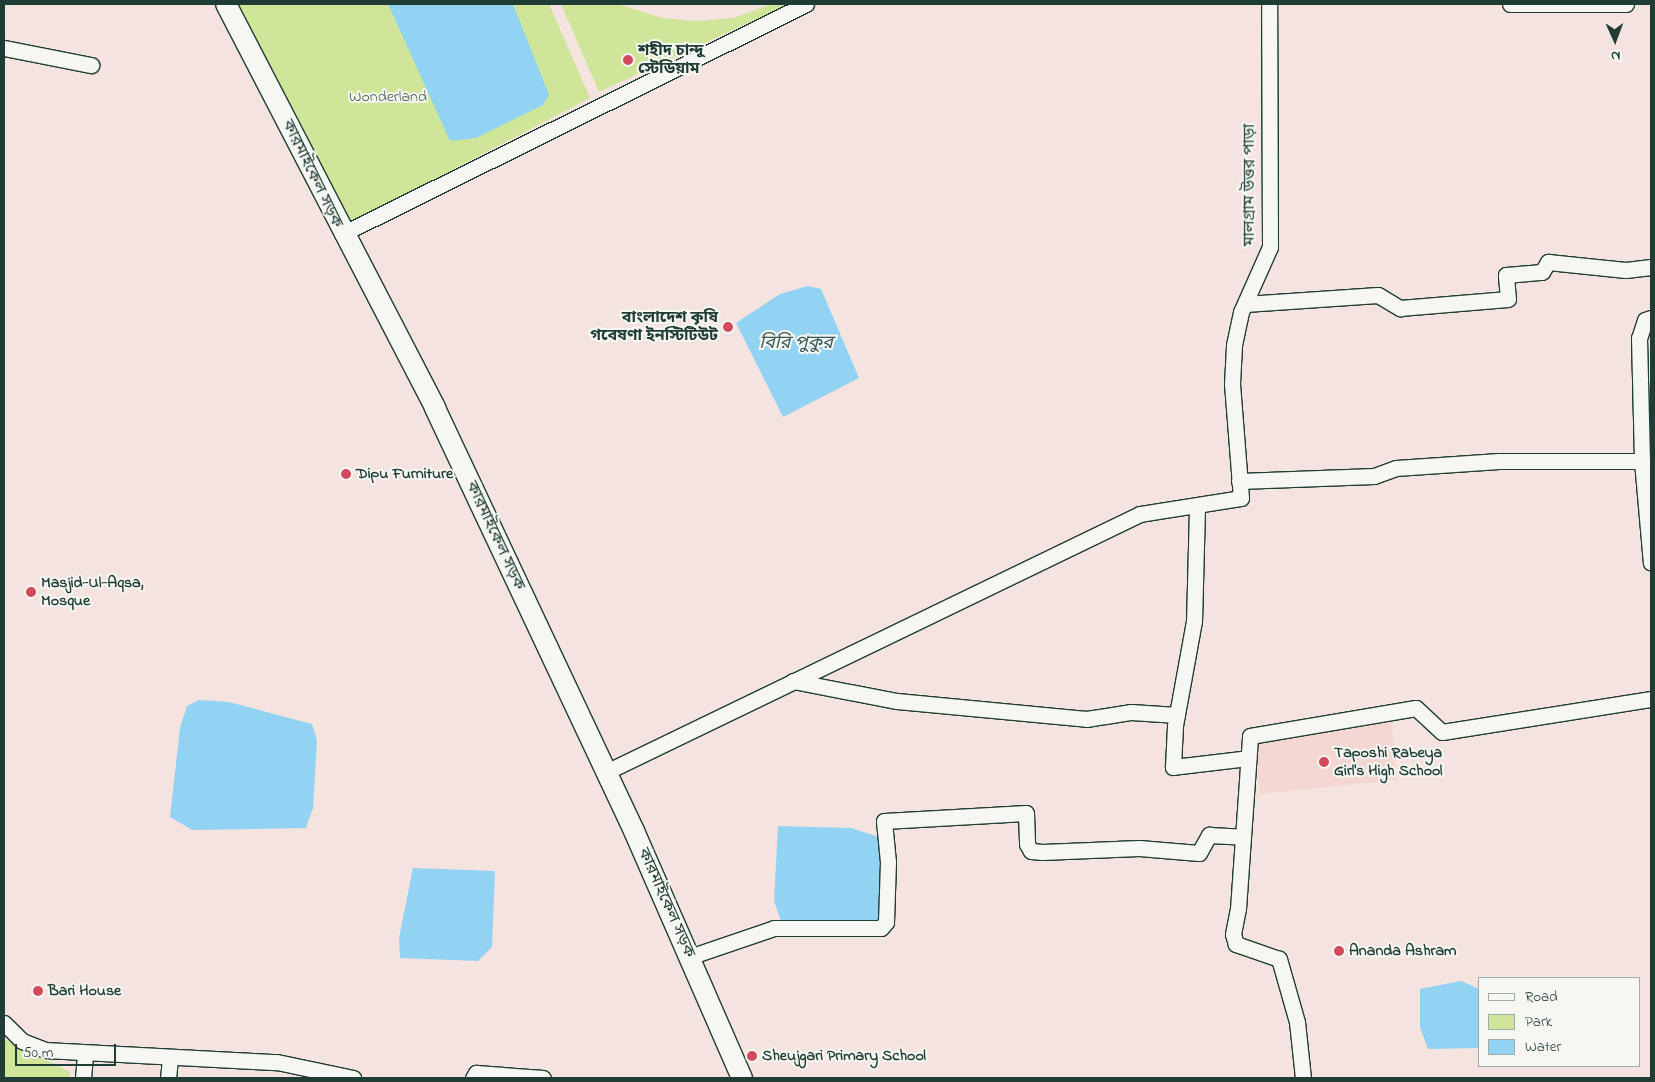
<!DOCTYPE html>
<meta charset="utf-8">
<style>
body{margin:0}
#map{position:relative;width:1655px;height:1082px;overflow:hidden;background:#f5e3df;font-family:"Indie Flower","Noto Sans Bengali",sans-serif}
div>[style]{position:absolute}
.built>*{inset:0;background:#f4d6d2;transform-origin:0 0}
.green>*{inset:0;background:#cee59a}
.water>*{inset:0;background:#92d3f3}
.roads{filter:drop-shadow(1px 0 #1f3d34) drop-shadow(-1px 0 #1f3d34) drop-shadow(0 1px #1f3d34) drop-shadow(0 -1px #1f3d34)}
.street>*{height:15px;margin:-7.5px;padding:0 7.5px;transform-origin:7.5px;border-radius:7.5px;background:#f6f6f2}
.secondary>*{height:20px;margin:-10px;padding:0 10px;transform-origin:10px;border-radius:10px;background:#f6f6f2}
.dots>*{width:14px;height:14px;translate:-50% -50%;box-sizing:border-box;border:2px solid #f6f6f2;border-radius:50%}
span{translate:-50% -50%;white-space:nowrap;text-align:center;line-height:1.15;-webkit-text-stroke:4px #f6f6f2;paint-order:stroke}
.poi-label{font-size:16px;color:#1f3d34;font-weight:700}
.left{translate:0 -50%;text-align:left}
.right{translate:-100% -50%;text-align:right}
.park-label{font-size:16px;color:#425f48}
.street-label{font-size:16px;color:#1f3d34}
.water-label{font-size:18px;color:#365b5a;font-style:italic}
.frame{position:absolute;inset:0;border:5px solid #1f3d34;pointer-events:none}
.legend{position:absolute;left:1478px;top:977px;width:162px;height:90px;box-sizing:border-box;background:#f6f6f2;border:1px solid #a0aca6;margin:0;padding:6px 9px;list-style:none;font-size:15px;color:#1f3d34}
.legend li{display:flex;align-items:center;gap:10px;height:25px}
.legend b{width:25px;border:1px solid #a0aca6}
.north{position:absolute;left:1590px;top:15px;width:50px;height:50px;-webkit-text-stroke:4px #f6f6f2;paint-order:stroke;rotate:178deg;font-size:14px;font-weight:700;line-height:20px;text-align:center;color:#1f3d34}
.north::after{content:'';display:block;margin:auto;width:18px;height:22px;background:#1f3d34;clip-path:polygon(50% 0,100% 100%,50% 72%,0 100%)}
.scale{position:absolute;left:15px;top:1044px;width:101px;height:22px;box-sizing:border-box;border:2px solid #1f3d34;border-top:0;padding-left:6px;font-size:15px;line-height:18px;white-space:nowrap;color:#1f3d34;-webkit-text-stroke:4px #f6f6f2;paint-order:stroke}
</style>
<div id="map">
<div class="built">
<div style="left:1391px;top:721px;width:59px;height:138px;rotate:84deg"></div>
</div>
<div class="green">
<div style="clip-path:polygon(236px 4px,549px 4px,590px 98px,347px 225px)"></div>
<div style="clip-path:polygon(561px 4px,618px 4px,662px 18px,696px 21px,734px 18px,771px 4px,789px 4px,599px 92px)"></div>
<div style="clip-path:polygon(4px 1039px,70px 1072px,69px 1078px,4px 1078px)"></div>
</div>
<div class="water">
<div style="clip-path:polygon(513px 4px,549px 95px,543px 105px,476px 138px,450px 141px,388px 4px)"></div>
<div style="clip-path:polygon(808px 286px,821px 289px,859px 378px,783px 417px,736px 323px,780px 294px)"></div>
<div style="clip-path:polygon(199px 700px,229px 702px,312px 724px,317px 740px,313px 808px,306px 828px,192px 830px,170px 817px,180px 728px,187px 706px)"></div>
<div style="clip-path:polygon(778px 826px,851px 828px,876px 836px,881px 845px,883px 913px,876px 922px,781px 921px,774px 901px)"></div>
<div style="clip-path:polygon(413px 868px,495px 871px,492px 947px,478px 961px,400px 958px,399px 938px)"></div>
<div style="clip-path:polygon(1461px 981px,1479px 989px,1479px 1048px,1428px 1049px,1420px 1027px,1420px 989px)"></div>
</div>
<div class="roads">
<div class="street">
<div style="left:1510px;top:4px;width:116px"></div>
<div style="left:4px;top:48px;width:89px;rotate:11.1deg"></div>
<div style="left:342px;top:234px;width:518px;rotate:-26.37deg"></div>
<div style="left:1245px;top:304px;width:133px;rotate:-3.9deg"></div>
<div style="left:1378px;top:295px;width:26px;rotate:31deg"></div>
<div style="left:1400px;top:308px;width:108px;rotate:-4.8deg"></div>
<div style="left:1508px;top:299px;width:24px;rotate:-95deg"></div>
<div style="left:1506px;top:275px;width:36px;rotate:-5deg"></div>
<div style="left:1542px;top:272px;width:12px;rotate:-59deg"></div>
<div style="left:1548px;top:262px;width:78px;rotate:5.9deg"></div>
<div style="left:1626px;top:270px;width:25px;rotate:-7deg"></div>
<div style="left:1651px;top:318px;width:6px;rotate:162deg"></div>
<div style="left:1645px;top:320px;width:19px;rotate:108deg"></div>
<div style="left:1639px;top:338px;width:123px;rotate:88.6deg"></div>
<div style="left:1642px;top:461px;width:102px;rotate:85deg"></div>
<div style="left:1239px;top:481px;width:135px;rotate:-2.1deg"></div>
<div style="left:1374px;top:476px;width:23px;rotate:-20deg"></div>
<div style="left:1396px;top:468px;width:103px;rotate:-3.9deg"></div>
<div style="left:1499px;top:461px;width:143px"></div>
<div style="left:1197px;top:508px;width:113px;rotate:91.5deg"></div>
<div style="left:1194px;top:621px;width:107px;rotate:100.3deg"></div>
<div style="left:1175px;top:726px;width:41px;rotate:92.8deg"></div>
<div style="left:1173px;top:767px;width:76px;rotate:-6.8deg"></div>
<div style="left:793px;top:681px;width:106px;rotate:10.9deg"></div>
<div style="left:897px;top:701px;width:190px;rotate:5.4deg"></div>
<div style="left:1086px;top:719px;width:46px;rotate:-8.8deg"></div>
<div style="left:1131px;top:712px;width:46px;rotate:3.7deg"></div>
<div style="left:606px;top:772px;width:593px;rotate:-25.79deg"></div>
<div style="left:1140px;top:514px;width:102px;rotate:-9deg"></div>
<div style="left:1241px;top:498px;width:114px;rotate:-94.5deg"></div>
<div style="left:1232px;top:384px;width:39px;rotate:-87deg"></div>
<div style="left:1234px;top:345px;width:34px;rotate:-78deg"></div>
<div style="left:1241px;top:312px;width:71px;rotate:-66deg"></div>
<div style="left:1270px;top:247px;width:243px;rotate:-90.2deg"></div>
<div style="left:689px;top:957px;width:90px;rotate:-18.8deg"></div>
<div style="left:774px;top:928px;width:107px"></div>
<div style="left:881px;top:928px;width:8px;rotate:-50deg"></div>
<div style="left:886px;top:922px;width:60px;rotate:-88.1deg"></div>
<div style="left:888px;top:862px;width:41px;rotate:-95.6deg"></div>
<div style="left:884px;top:821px;width:142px;rotate:-3.2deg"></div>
<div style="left:1026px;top:813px;width:31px;rotate:88deg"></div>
<div style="left:1027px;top:844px;width:8px;rotate:60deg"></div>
<div style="left:1031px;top:851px;width:11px;rotate:5deg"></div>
<div style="left:1042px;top:852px;width:97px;rotate:-2.4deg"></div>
<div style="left:1139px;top:848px;width:60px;rotate:4.8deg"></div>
<div style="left:1199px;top:853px;width:21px;rotate:-61deg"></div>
<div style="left:1209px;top:835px;width:34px;rotate:3deg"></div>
<div style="left:4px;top:1023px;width:25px;rotate:45deg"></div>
<div style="left:22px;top:1041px;width:25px;rotate:21deg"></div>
<div style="left:45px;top:1050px;width:232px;rotate:3deg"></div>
<div style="left:277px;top:1062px;width:78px;rotate:11.9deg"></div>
<div style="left:83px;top:1078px;width:25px;rotate:-85deg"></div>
<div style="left:168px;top:1078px;width:20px;rotate:-84deg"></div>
<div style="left:473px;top:1078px;width:6px;rotate:-59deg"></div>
<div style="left:476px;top:1073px;width:67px;rotate:4.3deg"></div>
<div style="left:1303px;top:1078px;width:56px;rotate:-96.1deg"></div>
<div style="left:1297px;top:1022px;width:66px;rotate:-105.9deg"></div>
<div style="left:1279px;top:959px;width:46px;rotate:-160.8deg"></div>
<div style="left:1236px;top:944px;width:10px;rotate:-107deg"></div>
<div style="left:1233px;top:934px;width:25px;rotate:-79deg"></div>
<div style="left:1238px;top:909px;width:173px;rotate:-86deg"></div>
<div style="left:1250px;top:736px;width:168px;rotate:-9.6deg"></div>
<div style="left:1416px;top:708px;width:35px;rotate:43deg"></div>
<div style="left:1442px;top:732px;width:212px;rotate:-9deg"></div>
</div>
<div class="secondary">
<div style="left:226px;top:4px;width:455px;rotate:62.6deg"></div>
<div style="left:435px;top:408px;width:467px;rotate:64.8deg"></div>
<div style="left:634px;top:831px;width:270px;rotate:66.4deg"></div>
</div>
</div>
<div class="dots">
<div style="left:628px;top:60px;background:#d1495b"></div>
<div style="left:728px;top:327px;background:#d1495b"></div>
<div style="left:346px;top:474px;background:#d1495b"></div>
<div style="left:31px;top:592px;background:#d1495b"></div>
<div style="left:1324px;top:762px;background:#d1495b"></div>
<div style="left:1339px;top:951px;background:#d1495b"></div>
<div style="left:38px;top:991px;background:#d1495b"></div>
<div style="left:752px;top:1056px;background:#d1495b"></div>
</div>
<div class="poi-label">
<span class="left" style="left:638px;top:60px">শহীদ চান্দু<br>স্টেডিয়াম</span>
<span class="right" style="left:718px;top:327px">বাংলাদেশ কৃষি<br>গবেষণা ইনস্টিটিউট</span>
<span class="left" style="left:356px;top:474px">Dipu Furniture</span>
<span class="left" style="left:41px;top:592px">Masjid-Ul-Aqsa,<br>Mosque</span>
<span class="left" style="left:1334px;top:762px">Taposhi Rabeya<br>Girl's High School</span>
<span class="left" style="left:1349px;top:951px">Ananda Ashram</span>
<span class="left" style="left:48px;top:991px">Bari House</span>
<span class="left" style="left:762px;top:1056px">Sheujgari Primary School</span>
</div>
<div class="park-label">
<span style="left:388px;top:97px">Wonderland</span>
</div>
<div class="street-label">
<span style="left:312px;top:174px;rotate:64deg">কারমাইকেল সড়ক</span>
<span style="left:1250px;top:185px;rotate:-90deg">মালগ্রাম উত্তর পাড়া</span>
<span style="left:495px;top:536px;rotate:65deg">কারমাইকেল সড়ক</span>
<span style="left:666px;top:903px;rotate:66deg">কারমাইকেল সড়ক</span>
</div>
<div class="water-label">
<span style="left:796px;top:344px">বিরি পুকুর</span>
</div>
<div class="frame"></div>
<ul class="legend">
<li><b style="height:6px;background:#f6f6f2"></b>Road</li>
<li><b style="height:14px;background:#cee59a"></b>Park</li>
<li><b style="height:14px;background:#92d3f3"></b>Water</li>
</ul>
<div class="north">N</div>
<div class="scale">50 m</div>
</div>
